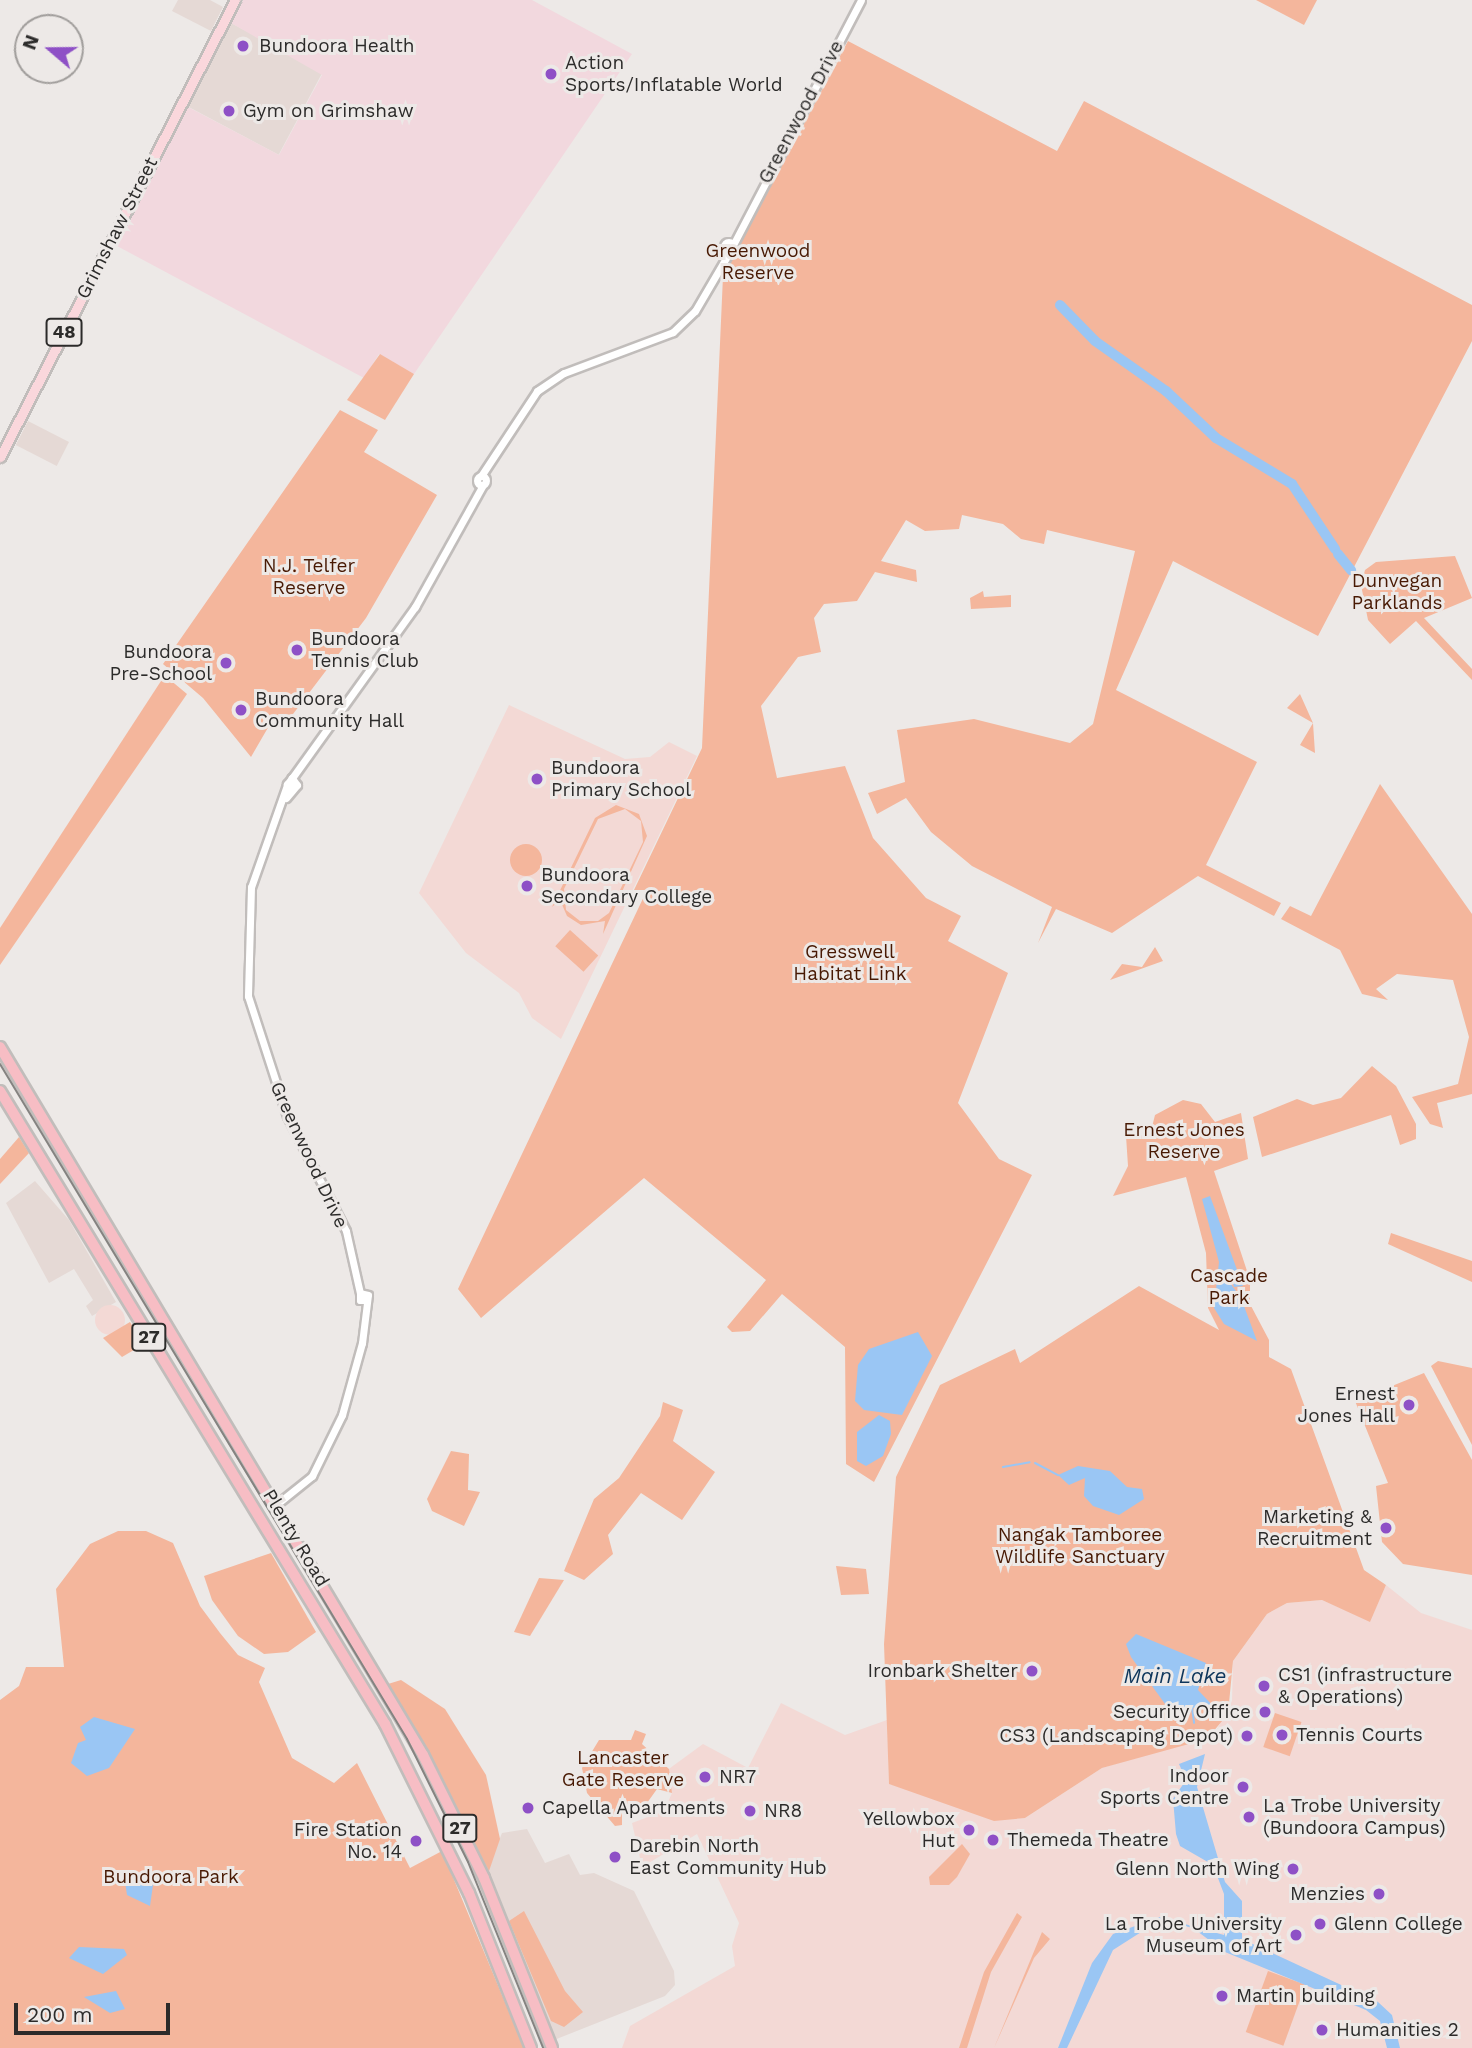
<!DOCTYPE html>
<style>
body{margin:0}
#map{position:relative;width:1472px;height:2048px;overflow:hidden;background:#ede9e7;font-family:"Work Sans",sans-serif}
div>[style]{position:absolute}
.built>*{inset:0;background:#e5d9d5;transform-origin:0 0}
.industrial>*{inset:0;background:#f2d8de}
.education>*{inset:0;background:#f3d9d5}
.round{border-radius:50%}
.green>*{inset:0;background:#f4b69c;transform-origin:0 0}
.water>*{inset:0;background:#9ac6f4}
.stream>*{height:2px;margin:-1px;padding:0 1px;transform-origin:1px;border-radius:1px;background:#9ac6f4}
.river>*{height:10px;margin:-5px;padding:0 5px;transform-origin:5px;border-radius:5px;background:#9ac6f4}
.roads{filter:drop-shadow(2px 0 #c1bdbb) drop-shadow(-2px 0 #c1bdbb) drop-shadow(0 2px #c1bdbb) drop-shadow(0 -2px #c1bdbb)}
.minor>*{height:7px;margin:-3.5px;padding:0 3.5px;transform-origin:3.5px;border-radius:3.5px;background:#fff}
.minor>.ring{margin:-3.5px;padding:0;box-sizing:content-box;background:none;border:7px solid #fff;border-radius:50%}
.major>*{height:9px;margin:-4.5px;padding:0 4.5px;transform-origin:4.5px;border-radius:4.5px;background:#fad7dc}
.highway>*{height:10px;margin:-5px;padding:0 5px;transform-origin:5px;border-radius:5px;background:#f7bdc4}
.tram>*{height:2px;margin:-1px;padding:0 1px;transform-origin:1px;border-radius:1px;background:#858381}
.dots>*{width:19px;height:19px;translate:-50% -50%;box-sizing:border-box;border:4px solid #ede9e7;border-radius:50%}
span{translate:-50% -50%;white-space:nowrap;text-align:center;line-height:1.15;-webkit-text-stroke:6px #ede9e7;paint-order:stroke}
.shield-label span{padding:2px 5px;background:#ede9e7;border:2px solid;border-radius:5px;-webkit-text-stroke-width:0}
.shield-label{font-size:18px;color:#2c2b2a;font-weight:700}
.poi-label{font-size:19px;color:#2c2b2a}
.left{translate:0 -50%;text-align:left}
.right{translate:-100% -50%;text-align:right}
.street-label{font-size:19px;color:#2c2b2a}
.park-label{font-size:19px;color:#481903}
.water-label{font-size:21px;color:#0e365b;font-style:italic}
.north{position:absolute;left:14px;top:14px;width:70px;height:70px;box-sizing:border-box;background:#ede9e7;border:2px solid #a09d9b;border-radius:50%;rotate:290deg;font-size:19px;font-weight:700;line-height:28px;text-align:center;color:#2c2b2a}
.north::after{content:'';display:block;margin:auto;width:24px;height:32px;background:#8e50c6;clip-path:polygon(50% 0,100% 100%,50% 72%,0 100%)}
.scale{position:absolute;left:14px;top:2003px;width:156px;height:32px;box-sizing:border-box;border:4px solid #2c2b2a;border-top:0;padding-left:9px;font-size:21px;line-height:24px;white-space:nowrap;color:#2c2b2a;-webkit-text-stroke:5px #ede9e7;paint-order:stroke}
</style>
<div id="map">
<div class="built">
<div style="clip-path:polygon(178px 0,210px 0,223px 7px,211px 31px,172px 11px)"></div>
<div style="left:231px;top:23px;width:104px;height:94px;rotate:28deg"></div>
<div style="left:28px;top:421px;width:46px;height:27px;rotate:27deg"></div>
<div style="clip-path:polygon(35px 1181px,69px 1220px,116px 1302px,92px 1316px,86px 1306px,93px 1300px,74px 1269px,49px 1283px,6px 1203px)"></div>
<div style="clip-path:polygon(527px 1829px,545px 1863px,569px 1854px,580px 1875px,594px 1873px,634px 1891px,674px 1971px,675px 1985px,665px 1996px,549px 2042px,484px 1878px,502px 1833px)"></div>
</div>
<div class="industrial">
<div style="clip-path:polygon(243px 0,532px 0,632px 54px,414px 374px,379px 354px,364px 378px,117px 246px,188px 107px,279px 155px,322px 75px,231px 23px)"></div>
</div>
<div class="education">
<div style="clip-path:polygon(509px 705px,625px 759px,650px 757px,669px 742px,697px 756px,561px 1039px,532px 1018px,519px 993px,466px 953px,419px 893px)"></div>
<div class="round" style="left:95px;top:1305px;width:30px;height:30px"></div>
<div style="clip-path:polygon(1386px 1585px,1421px 1613px,1472px 1630px,1472px 2048px,622px 2048px,630px 2026px,735px 1966px,732px 1946px,739px 1923px,697px 1834px,642px 1867px,632px 1823px,664px 1811px,672px 1793px,666px 1771px,703px 1744px,748px 1768px,781px 1703px,845px 1735px,887px 1720px,889px 1784px,1025px 1818px,1102px 1768px,1215px 1733px,1232px 1701px,1233px 1661px,1267px 1614px,1287px 1603px,1322px 1600px,1370px 1621px)"></div>
</div>
<div class="green">
<div style="clip-path:polygon(1256px 0,1317px 0,1304px 25px)"></div>
<div style="clip-path:polygon(848px 41px,1057px 151px,1084px 101px,1472px 305px,1472px 341px,1318px 636px,1173px 561px,1116px 690px,1257px 762px,1206px 865px,1281px 903px,1274px 916px,1198px 876px,1112px 933px,1056px 909px,1038px 943px,1052px 907px,972px 866px,931px 832px,906px 798px,877px 814px,868px 793px,905px 782px,897px 730px,974px 719px,1070px 743px,1093px 724px,1135px 551px,1047px 530px,1044px 544px,1021px 539px,1003px 524px,962px 515px,959px 529px,925px 531px,906px 520px,881px 561px,916px 570px,917px 582px,875px 572px,857px 601px,824px 604px,814px 618px,821px 652px,798px 657px,761px 706px,777px 778px,845px 766px,873px 838px,926px 898px,961px 916px,948px 941px,1008px 973px,958px 1103px,999px 1159px,1032px 1175px,874px 1482px,846px 1464px,845px 1347px,782px 1294px,750px 1331px,732px 1332px,727px 1327px,766px 1280px,644px 1178px,481px 1318px,458px 1289px,647px 890px,634px 890px,702px 748px,723px 276px)"></div>
<div style="clip-path:polygon(380px 354px,414px 374px,385px 420px,347px 400px)"></div>
<div style="clip-path:polygon(340px 410px,378px 430px,364px 452px,437px 495px,366px 618px,290px 718px,273px 719px,251px 757px,203px 698px,163px 664px)"></div>
<div style="clip-path:polygon(1455px 556px,1472px 598px,1424px 618px,1472px 669px,1472px 680px,1416px 621px,1390px 644px,1368px 620px,1361px 585px,1365px 570px,1376px 562px)"></div>
<div style="clip-path:polygon(983px 591px,984px 597px,1011px 595px,1011px 607px,971px 609px,970px 598px)"></div>
<div style="clip-path:polygon(169px 679px,187px 694px,0 965px,0 928px,161px 681px)"></div>
<div style="clip-path:polygon(1300px 694px,1313px 723px,1315px 753px,1300px 745px,1313px 723px,1287px 708px)"></div>
<div style="clip-path:polygon(1380px 784px,1472px 914px,1472px 1094px,1437px 1103px,1443px 1128px,1430px 1124px,1412px 1097px,1458px 1084px,1469px 1037px,1453px 980px,1397px 974px,1376px 989px,1388px 1000px,1362px 994px,1340px 950px,1281px 919px,1290px 906px,1311px 916px)"></div>
<div style="clip-path:polygon(evenodd,616px 805px,639px 814px,647px 836px,603px 934px,605px 921px,581px 925px,567px 916px,560px 900px,552px 907px,595px 818px,616px 805px,625px 809px,641px 821px,643px 842px,609px 913px,598px 921px,580px 921px,566px 910px,564px 889px,598px 819px,625px 809px)"></div>
<div class="round" style="left:510px;top:844px;width:32px;height:32px"></div>
<div style="left:570px;top:930px;width:38px;height:22px;rotate:42deg"></div>
<div style="clip-path:polygon(1155px 947px,1163px 961px,1110px 980px,1122px 964px,1142px 967px)"></div>
<div style="clip-path:polygon(1372px 1066px,1396px 1086px,1416px 1124px,1416px 1139px,1400px 1145px,1391px 1115px,1262px 1157px,1253px 1117px,1297px 1099px,1313px 1105px,1341px 1098px)"></div>
<div style="clip-path:polygon(1183px 1100px,1201px 1104px,1215px 1122px,1241px 1113px,1248px 1159px,1214px 1171px,1250px 1280px,1250px 1304px,1269px 1340px,1269px 1357px,1291px 1369px,1364px 1570px,1386px 1585px,1370px 1622px,1322px 1600px,1287px 1603px,1267px 1614px,1233px 1661px,1228px 1714px,1207px 1739px,1102px 1768px,1025px 1818px,994px 1821px,889px 1784px,884px 1644px,896px 1477px,940px 1385px,1015px 1349px,1020px 1363px,1139px 1286px,1219px 1330px,1208px 1308px,1206px 1253px,1186px 1177px,1113px 1196px,1128px 1166px,1126px 1136px,1150px 1135px,1155px 1115px)"></div>
<div style="clip-path:polygon(19px 1137px,29px 1153px,0 1184px,0 1159px)"></div>
<div style="clip-path:polygon(1391px 1233px,1472px 1261px,1472px 1282px,1388px 1244px)"></div>
<div style="clip-path:polygon(130px 1322px,144px 1344px,122px 1357px,103px 1338px)"></div>
<div style="clip-path:polygon(1438px 1361px,1472px 1368px,1472px 1445px,1431px 1366px)"></div>
<div style="clip-path:polygon(1424px 1373px,1472px 1460px,1472px 1575px,1403px 1564px,1382px 1542px,1376px 1486px,1388px 1483px,1355px 1401px)"></div>
<div style="clip-path:polygon(663px 1402px,683px 1410px,673px 1441px,715px 1472px,682px 1520px,641px 1493px,608px 1535px,613px 1554px,584px 1580px,564px 1571px,594px 1499px,619px 1478px,660px 1416px)"></div>
<div style="clip-path:polygon(451px 1451px,469px 1454px,468px 1490px,480px 1492px,464px 1526px,432px 1511px,427px 1499px)"></div>
<div style="clip-path:polygon(118px 1531px,146px 1531px,173px 1543px,200px 1606px,220px 1633px,238px 1655px,265px 1668px,259px 1682px,292px 1758px,334px 1783px,357px 1763px,410px 1868px,442px 1851px,524px 2048px,0 2048px,0 1700px,19px 1686px,26px 1667px,64px 1667px,56px 1589px,90px 1544px)"></div>
<div style="clip-path:polygon(271px 1553px,316px 1632px,288px 1652px,264px 1654px,238px 1636px,212px 1600px,204px 1576px)"></div>
<div style="clip-path:polygon(836px 1566px,866px 1569px,869px 1594px,841px 1595px)"></div>
<div style="clip-path:polygon(539px 1578px,564px 1580px,530px 1636px,514px 1632px)"></div>
<div style="clip-path:polygon(401px 1680px,445px 1709px,486px 1775px,500px 1839px,489px 1871px,388px 1684px)"></div>
<div style="left:1275px;top:1713px;width:28px;height:36px;rotate:19deg"></div>
<div style="clip-path:polygon(635px 1730px,646px 1734px,642px 1744px,669px 1769px,672px 1793px,657px 1789px,647px 1803px,622px 1808px,622px 1825px,615px 1826px,587px 1793px,582px 1768px,599px 1740px,631px 1740px)"></div>
<div style="clip-path:polygon(962px 1844px,970px 1854px,957px 1877px,949px 1885px,930px 1885px,929px 1877px)"></div>
<div style="clip-path:polygon(524px 1911px,565px 1991px,583px 2012px,564px 2027px,551px 2021px,509px 1921px)"></div>
<div style="clip-path:polygon(1017px 1913px,1022px 1917px,991px 1972px,967px 2048px,959px 2048px,984px 1972px)"></div>
<div style="clip-path:polygon(1042px 1932px,1050px 1939px,1034px 1958px,994px 2048px)"></div>
<div style="left:1268px;top:1971px;width:40px;height:65px;rotate:20deg"></div>
</div>
<div class="water">
<div style="clip-path:polygon(1210px 1196px,1243px 1286px,1234px 1287px,1229px 1269px,1225px 1276px,1241px 1298px,1257px 1341px,1224px 1324px,1214px 1308px,1219px 1262px,1202px 1199px)"></div>
<div style="clip-path:polygon(918px 1332px,932px 1356px,902px 1415px,864px 1410px,855px 1401px,858px 1365px,869px 1349px)"></div>
<div style="clip-path:polygon(879px 1415px,890px 1421px,891px 1434px,883px 1456px,866px 1466px,857px 1461px,857px 1432px)"></div>
<div style="clip-path:polygon(1078px 1466px,1110px 1471px,1127px 1487px,1142px 1489px,1144px 1499px,1119px 1515px,1093px 1506px,1084px 1496px,1085px 1478px,1069px 1485px,1058px 1475px)"></div>
<div style="clip-path:polygon(1136px 1634px,1206px 1663px,1198px 1690px,1215px 1708px,1168px 1708px,1131px 1657px,1126px 1644px)"></div>
<div style="clip-path:polygon(94px 1717px,135px 1729px,109px 1768px,87px 1776px,71px 1763px,78px 1743px,86px 1740px,80px 1727px)"></div>
<div style="clip-path:polygon(1205px 1754px,1197px 1787px,1225px 1882px,1242px 1901px,1242px 1939px,1378px 2002px,1392px 2015px,1400px 2048px,1387px 2048px,1380px 2021px,1366px 2010px,1225px 1952px,1193px 1928px,1160px 1920px,1113px 1950px,1067px 2048px,1058px 2048px,1092px 1963px,1113px 1934px,1160px 1917px,1224px 1935px,1224px 1894px,1213px 1865px,1180px 1846px,1176px 1834px,1173px 1799px,1186px 1780px,1179px 1764px)"></div>
<div style="clip-path:polygon(131px 1872px,153px 1885px,150px 1906px,127px 1895px,124px 1875px)"></div>
<div style="clip-path:polygon(79px 1947px,124px 1949px,127px 1955px,103px 1974px,69px 1958px)"></div>
<div style="clip-path:polygon(116px 1991px,125px 2009px,110px 2013px,84px 1997px)"></div>
</div>
<div class="stream">
<div style="left:1035px;top:1463px;width:26px;rotate:28deg"></div>
<div style="left:1003px;top:1467px;width:27px;rotate:-10deg"></div>
<div style="left:1192px;top:1708px;width:15px;rotate:82deg"></div>
</div>
<div class="river">
<div style="left:1060px;top:305px;width:50px;rotate:45.8deg"></div>
<div style="left:1095px;top:341px;width:87px;rotate:35.2deg"></div>
<div style="left:1166px;top:391px;width:69px;rotate:43.2deg"></div>
<div style="left:1216px;top:438px;width:89px;rotate:31.2deg"></div>
<div style="left:1292px;top:484px;width:78px;rotate:56.5deg"></div>
<div style="left:1338px;top:554px;width:21px;rotate:51deg"></div>
</div>
<div class="roads">
<div class="minor">
<div class="ring" style="left:724.5px;top:242.5px;width:2px;height:2px"></div>
<div style="left:733px;top:245px;width:276px;rotate:-62.4deg"></div>
<div style="left:481px;top:476px;width:102px;rotate:-56.6deg"></div>
<div style="left:537px;top:391px;width:32px;rotate:-34deg"></div>
<div style="left:564px;top:373px;width:116px;rotate:-20.6deg"></div>
<div style="left:673px;top:332px;width:30px;rotate:-44deg"></div>
<div style="left:695px;top:311px;width:69px;rotate:-59.7deg"></div>
<div class="ring" style="left:477.5px;top:476.5px;width:2px;height:2px"></div>
<div style="left:292px;top:778px;width:211px;rotate:-54.3deg"></div>
<div style="left:415px;top:607px;width:140px;rotate:-60.9deg"></div>
<div style="left:287px;top:785px;width:108px;rotate:109.4deg"></div>
<div style="left:251px;top:887px;width:109px;rotate:91.6deg"></div>
<div style="left:248px;top:996px;width:126px;rotate:72deg"></div>
<div style="left:287px;top:1116px;width:129px;rotate:62.8deg"></div>
<div style="left:346px;top:1231px;width:64px;rotate:77.3deg"></div>
<div style="left:286px;top:798px;width:17px;rotate:-50deg"></div>
<div style="left:297px;top:785px;width:9px;rotate:-126deg"></div>
<div style="left:292px;top:778px;width:8px;rotate:130deg"></div>
<div style="left:287px;top:784px;width:7px;rotate:34deg"></div>
<div style="left:277px;top:1504px;width:45px;rotate:-38.7deg"></div>
<div style="left:312px;top:1476px;width:68px;rotate:-63.8deg"></div>
<div style="left:342px;top:1415px;width:75px;rotate:-74.5deg"></div>
<div style="left:362px;top:1343px;width:48px;rotate:-82.9deg"></div>
<div style="left:368px;top:1295px;width:8px;rotate:-166deg"></div>
<div style="left:360px;top:1293px;width:7px;rotate:90deg"></div>
<div style="left:360px;top:1300px;width:7px"></div>
</div>
<div class="major">
<div style="left:0;top:457px;width:514px;rotate:-62.79deg"></div>
</div>
<div class="highway">
<div style="left:0;top:1047px;width:825px;rotate:59.14deg"></div>
<div style="left:423px;top:1755px;width:137px;rotate:63.6deg"></div>
<div style="left:484px;top:1878px;width:183px;rotate:68.2deg"></div>
<div style="left:0;top:1091px;width:741px;rotate:58.69deg"></div>
<div style="left:385px;top:1724px;width:189px;rotate:63.6deg"></div>
<div style="left:469px;top:1893px;width:167px;rotate:68.2deg"></div>
</div>
</div>
<div class="tram">
<div style="left:0;top:1064px;width:788px;rotate:58.91deg"></div>
<div style="left:407px;top:1739px;width:137px;rotate:63.6deg"></div>
<div style="left:468px;top:1862px;width:201px;rotate:68deg"></div>
</div>
<div class="dots">
<div style="left:243px;top:46px;background:#8e50c6"></div>
<div style="left:551px;top:74px;background:#8e50c6"></div>
<div style="left:229px;top:111px;background:#8e50c6"></div>
<div style="left:297px;top:650px;background:#8e50c6"></div>
<div style="left:226px;top:663px;background:#8e50c6"></div>
<div style="left:241px;top:710px;background:#8e50c6"></div>
<div style="left:537px;top:779px;background:#8e50c6"></div>
<div style="left:527px;top:886px;background:#8e50c6"></div>
<div style="left:1409px;top:1405px;background:#8e50c6"></div>
<div style="left:1386px;top:1528px;background:#8e50c6"></div>
<div style="left:1032px;top:1671px;background:#8e50c6"></div>
<div style="left:1264px;top:1686px;background:#8e50c6"></div>
<div style="left:1265px;top:1712px;background:#8e50c6"></div>
<div style="left:1282px;top:1735px;background:#8e50c6"></div>
<div style="left:1247px;top:1736px;background:#8e50c6"></div>
<div style="left:705px;top:1777px;background:#8e50c6"></div>
<div style="left:1243px;top:1787px;background:#8e50c6"></div>
<div style="left:528px;top:1808px;background:#8e50c6"></div>
<div style="left:750px;top:1811px;background:#8e50c6"></div>
<div style="left:1249px;top:1817px;background:#8e50c6"></div>
<div style="left:969px;top:1830px;background:#8e50c6"></div>
<div style="left:993px;top:1840px;background:#8e50c6"></div>
<div style="left:416px;top:1841px;background:#8e50c6"></div>
<div style="left:615px;top:1857px;background:#8e50c6"></div>
<div style="left:1293px;top:1869px;background:#8e50c6"></div>
<div style="left:1379px;top:1894px;background:#8e50c6"></div>
<div style="left:1320px;top:1924px;background:#8e50c6"></div>
<div style="left:1296px;top:1935px;background:#8e50c6"></div>
<div style="left:1222px;top:1996px;background:#8e50c6"></div>
<div style="left:1322px;top:2030px;background:#8e50c6"></div>
</div>
<div class="shield-label">
<span style="left:64px;top:332px">48</span>
<span style="left:149px;top:1337px">27</span>
<span style="left:460px;top:1828px">27</span>
</div>
<div class="poi-label">
<span class="left" style="left:259px;top:46px">Bundoora Health</span>
<span class="left" style="left:565px;top:74px">Action<br>Sports/Inflatable World</span>
<span class="left" style="left:243px;top:111px">Gym on Grimshaw</span>
<span class="left" style="left:311px;top:650px">Bundoora<br>Tennis Club</span>
<span class="right" style="left:212px;top:663px">Bundoora<br>Pre-School</span>
<span class="left" style="left:255px;top:710px">Bundoora<br>Community Hall</span>
<span class="left" style="left:551px;top:779px">Bundoora<br>Primary School</span>
<span class="left" style="left:541px;top:886px">Bundoora<br>Secondary College</span>
<span class="right" style="left:1395px;top:1405px">Ernest<br>Jones Hall</span>
<span class="right" style="left:1372px;top:1528px">Marketing &amp;<br>Recruitment</span>
<span class="right" style="left:1018px;top:1671px">Ironbark Shelter</span>
<span class="left" style="left:1278px;top:1686px">CS1 (infrastructure<br>&amp; Operations)</span>
<span class="right" style="left:1251px;top:1712px">Security Office</span>
<span class="left" style="left:1296px;top:1735px">Tennis Courts</span>
<span class="right" style="left:1233px;top:1736px">CS3 (Landscaping Depot)</span>
<span class="right" style="left:1229px;top:1787px">Indoor<br>Sports Centre</span>
<span class="left" style="left:719px;top:1777px">NR7</span>
<span class="left" style="left:1263px;top:1817px">La Trobe University<br>(Bundoora Campus)</span>
<span class="left" style="left:542px;top:1808px">Capella Apartments</span>
<span class="left" style="left:764px;top:1811px">NR8</span>
<span class="right" style="left:955px;top:1830px">Yellowbox<br>Hut</span>
<span class="right" style="left:402px;top:1841px">Fire Station<br>No. 14</span>
<span class="left" style="left:1007px;top:1840px">Themeda Theatre</span>
<span class="left" style="left:629px;top:1857px">Darebin North<br>East Community Hub</span>
<span class="right" style="left:1279px;top:1869px">Glenn North Wing</span>
<span class="right" style="left:1365px;top:1894px">Menzies</span>
<span class="right" style="left:1282px;top:1935px">La Trobe University<br>Museum of Art</span>
<span class="left" style="left:1334px;top:1924px">Glenn College</span>
<span class="left" style="left:1236px;top:1996px">Martin building</span>
<span class="left" style="left:1336px;top:2030px">Humanities 2</span>
</div>
<div class="street-label">
<span style="left:801px;top:112px;rotate:-62deg">Greenwood Drive</span>
<span style="left:117px;top:228px;rotate:-63deg">Grimshaw Street</span>
<span style="left:309px;top:1155px;rotate:65deg">Greenwood Drive</span>
<span style="left:296px;top:1538px;rotate:59deg">Plenty Road</span>
</div>
<div class="park-label">
<span style="left:758px;top:262px">Greenwood<br>Reserve</span>
<span style="left:309px;top:577px">N.J. Telfer<br>Reserve</span>
<span style="left:1397px;top:592px">Dunvegan<br>Parklands</span>
<span style="left:850px;top:963px">Gresswell<br>Habitat Link</span>
<span style="left:1184px;top:1141px">Ernest Jones<br>Reserve</span>
<span style="left:1229px;top:1287px">Cascade<br>Park</span>
<span style="left:1080px;top:1546px">Nangak Tamboree<br>Wildlife Sanctuary</span>
<span style="left:623px;top:1769px">Lancaster<br>Gate Reserve</span>
<span style="left:171px;top:1877px">Bundoora Park</span>
</div>
<div class="water-label">
<span style="left:1175px;top:1676px">Main Lake</span>
</div>
<div class="north">N</div>
<div class="scale">200 m</div>
</div>
